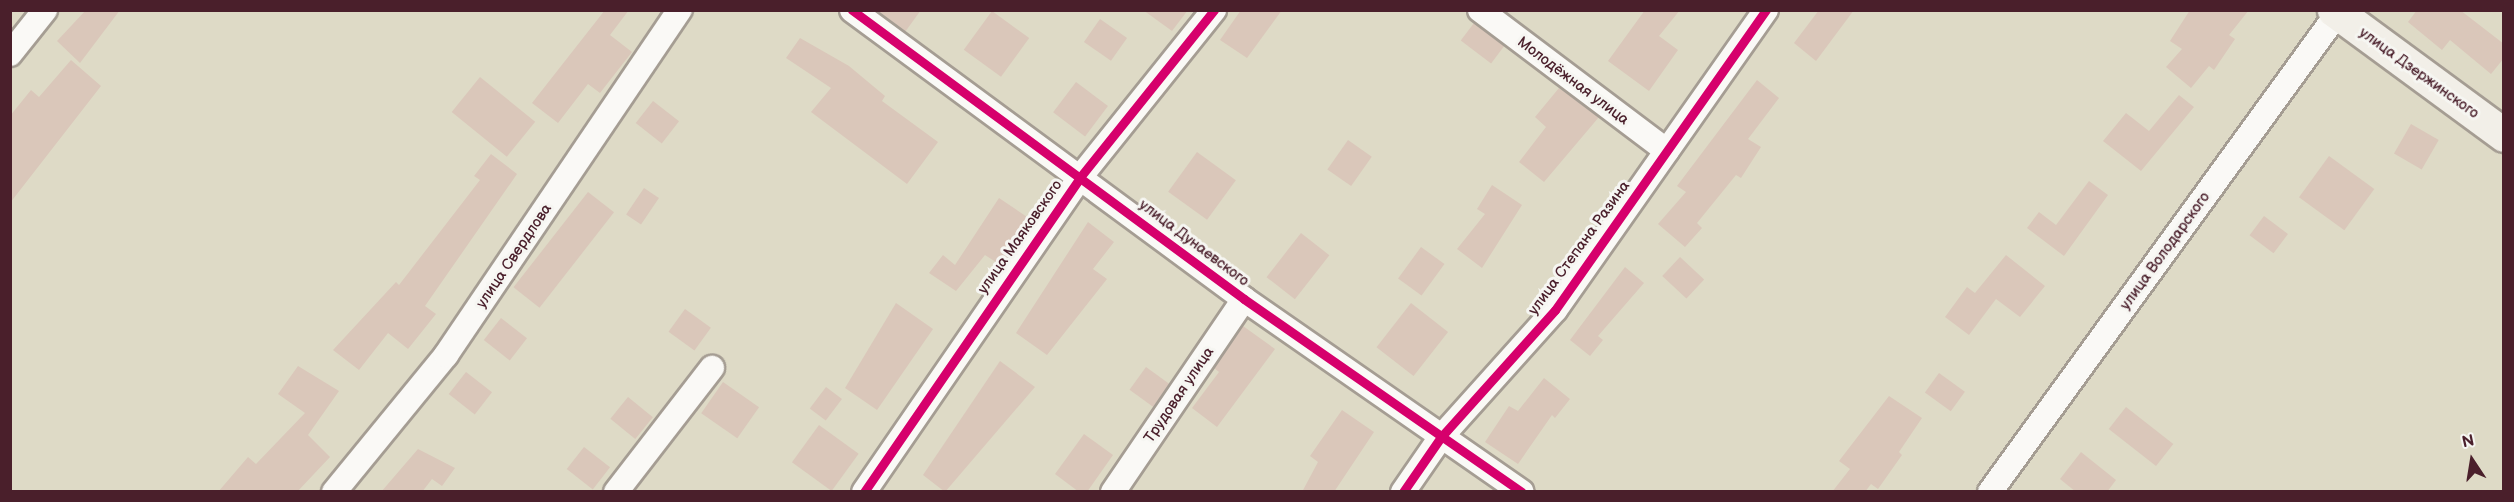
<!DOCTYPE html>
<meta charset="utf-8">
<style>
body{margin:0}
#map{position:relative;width:2514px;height:502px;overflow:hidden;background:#dedac6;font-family:"Balsamiq Sans",sans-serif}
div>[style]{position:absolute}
.building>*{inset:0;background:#dac7ba;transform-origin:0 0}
.roads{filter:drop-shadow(2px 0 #a59d93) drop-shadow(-2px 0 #a59d93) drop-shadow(0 2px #a59d93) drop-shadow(0 -2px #a59d93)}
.street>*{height:24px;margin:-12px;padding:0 12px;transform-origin:12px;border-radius:12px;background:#faf9f6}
.secondary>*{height:33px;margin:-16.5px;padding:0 16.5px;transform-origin:16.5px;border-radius:16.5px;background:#f2efe8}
.cycleway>*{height:9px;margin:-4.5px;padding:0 4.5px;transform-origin:4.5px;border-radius:4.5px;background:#d6006c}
span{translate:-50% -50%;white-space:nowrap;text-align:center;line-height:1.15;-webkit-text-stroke:6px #f6f6f2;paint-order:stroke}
.street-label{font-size:15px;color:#4a1f2b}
.frame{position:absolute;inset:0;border:12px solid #4a1f2b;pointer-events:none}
.north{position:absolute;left:2442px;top:430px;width:60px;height:60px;-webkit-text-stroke:4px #f6f6f2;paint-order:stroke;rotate:348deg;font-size:16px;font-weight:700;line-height:24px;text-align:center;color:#4a1f2b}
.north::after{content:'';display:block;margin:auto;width:21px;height:27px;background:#4a1f2b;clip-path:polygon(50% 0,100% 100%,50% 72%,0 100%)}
</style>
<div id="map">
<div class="building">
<div style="clip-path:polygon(86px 10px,120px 10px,80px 63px,57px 41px)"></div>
<div style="clip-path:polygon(605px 10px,629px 10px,610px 35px,632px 52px,600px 93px,588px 84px,558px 123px,532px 103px)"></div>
<div style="clip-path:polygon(877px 10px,921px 10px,905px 32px)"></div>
<div style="clip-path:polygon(1143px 10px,1188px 10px,1172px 31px)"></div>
<div style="clip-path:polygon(1241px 10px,1282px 10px,1247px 58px,1220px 40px)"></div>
<div style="clip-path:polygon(1645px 10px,1680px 10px,1659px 36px,1678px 50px,1649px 91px,1608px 61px)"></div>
<div style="clip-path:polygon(1819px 10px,1854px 10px,1816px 61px,1794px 43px)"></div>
<div style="clip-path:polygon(2190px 10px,2249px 10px,2229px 35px,2235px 39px,2214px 70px,2209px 66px,2191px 88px,2166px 67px,2182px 49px,2170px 41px)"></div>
<div style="clip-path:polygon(2417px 10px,2460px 10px,2504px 44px,2504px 58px,2491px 74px,2450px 40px,2442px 50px,2408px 22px)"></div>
<div style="left:992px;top:11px;width:46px;height:48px;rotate:36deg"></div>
<div style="left:1100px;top:19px;width:33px;height:28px;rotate:35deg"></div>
<div style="left:1474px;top:23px;width:38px;height:22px;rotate:37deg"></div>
<div style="clip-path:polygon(800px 38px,849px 66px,885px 96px,882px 101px,938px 142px,907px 184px,811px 112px,831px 88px,786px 58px)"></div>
<div style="clip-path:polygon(71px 60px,101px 86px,10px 203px,10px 116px,31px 90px,39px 97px)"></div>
<div style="left:480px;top:77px;width:71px;height:45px;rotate:39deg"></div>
<div style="clip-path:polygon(1757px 80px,1779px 98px,1748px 139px,1761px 147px,1741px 178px,1736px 175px,1697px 223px,1702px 228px,1685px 247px,1658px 224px,1686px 192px,1677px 186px)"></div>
<div style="left:1076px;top:82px;width:40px;height:38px;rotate:37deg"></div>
<div style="clip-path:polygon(1559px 88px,1599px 117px,1544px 182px,1519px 162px,1546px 127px,1535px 117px)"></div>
<div style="clip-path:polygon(2179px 95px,2194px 107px,2141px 171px,2103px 141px,2126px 113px,2149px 131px)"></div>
<div style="left:653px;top:101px;width:33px;height:28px;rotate:38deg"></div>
<div style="left:2411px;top:124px;width:32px;height:34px;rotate:30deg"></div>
<div style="left:1348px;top:140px;width:29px;height:36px;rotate:35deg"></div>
<div style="left:1197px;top:152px;width:48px;height:49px;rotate:36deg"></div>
<div style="clip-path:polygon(491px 154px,517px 174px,425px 306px,436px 314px,408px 349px,388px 333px,359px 370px,333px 350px,396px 282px,399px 285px,480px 180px,474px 176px)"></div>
<div style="left:2329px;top:156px;width:56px;height:51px;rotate:36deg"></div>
<div style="clip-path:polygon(2089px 181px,2108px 195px,2064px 256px,2027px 228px,2039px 212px,2056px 225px)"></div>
<div style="clip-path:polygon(1492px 185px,1522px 205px,1482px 268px,1457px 249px,1485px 214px,1477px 209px)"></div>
<div style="left:644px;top:188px;width:18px;height:32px;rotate:34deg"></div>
<div style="left:588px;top:192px;width:33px;height:121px;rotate:38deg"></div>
<div style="clip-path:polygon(999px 198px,1033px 221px,1002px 266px,985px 255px,956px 291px,929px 273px,943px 255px,955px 265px)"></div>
<div style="left:2264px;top:216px;width:30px;height:24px;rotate:37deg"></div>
<div style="clip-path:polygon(1088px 222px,1114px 242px,1093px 269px,1107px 279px,1047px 355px,1016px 333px)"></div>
<div style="left:1301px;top:233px;width:36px;height:56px;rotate:38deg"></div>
<div style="left:1421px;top:247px;width:29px;height:39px;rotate:36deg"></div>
<div style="clip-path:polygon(2006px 255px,2045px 286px,2020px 317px,1996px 299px,1969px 335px,1945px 317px,1967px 287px,1975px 293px)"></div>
<div style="left:1680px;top:257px;width:33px;height:26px;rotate:43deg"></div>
<div style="clip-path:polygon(1625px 267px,1644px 283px,1598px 336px,1603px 340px,1590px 356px,1570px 340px)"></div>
<div style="clip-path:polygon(896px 303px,933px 329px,877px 410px,845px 388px)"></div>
<div style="left:1411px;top:303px;width:47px;height:56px;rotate:38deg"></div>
<div style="left:685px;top:309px;width:32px;height:28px;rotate:36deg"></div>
<div style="left:501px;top:318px;width:33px;height:28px;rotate:38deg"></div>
<div style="clip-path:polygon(1243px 326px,1275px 349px,1217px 427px,1192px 408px,1219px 372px,1214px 368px)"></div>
<div style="clip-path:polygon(1000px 361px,1035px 387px,945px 492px,923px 475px)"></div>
<div style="clip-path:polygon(298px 366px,339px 391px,308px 435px,330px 457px,297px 492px,218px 492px,248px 457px,256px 464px,305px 413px,278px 394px)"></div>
<div style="left:1146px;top:367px;width:29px;height:28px;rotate:36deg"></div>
<div style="left:466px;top:372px;width:33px;height:28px;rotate:38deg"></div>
<div style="left:1939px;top:373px;width:32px;height:24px;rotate:36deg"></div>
<div style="clip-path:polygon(1544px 378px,1570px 399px,1555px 418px,1552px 415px,1518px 464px,1485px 442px,1509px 406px,1518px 411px)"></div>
<div style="left:723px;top:382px;width:44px;height:38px;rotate:35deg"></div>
<div style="left:826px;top:387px;width:20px;height:27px;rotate:37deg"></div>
<div style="clip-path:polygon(1889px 396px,1922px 418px,1899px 452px,1902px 455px,1878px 489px,1871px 484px,1865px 492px,1832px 492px,1850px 469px,1839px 461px)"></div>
<div style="left:628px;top:397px;width:32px;height:28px;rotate:39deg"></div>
<div style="left:2126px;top:407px;width:60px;height:28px;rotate:38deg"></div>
<div style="clip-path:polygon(1342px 410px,1374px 432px,1334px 492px,1302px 492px,1318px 462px,1310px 456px)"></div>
<div style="left:819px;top:425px;width:49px;height:46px;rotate:36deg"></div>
<div style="clip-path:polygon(1084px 434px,1113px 455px,1087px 492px,1079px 492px,1055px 474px)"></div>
<div style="left:584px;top:447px;width:33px;height:28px;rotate:38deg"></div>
<div style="clip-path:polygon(418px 449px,455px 468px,442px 486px,432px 479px,422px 492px,381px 492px)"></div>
<div style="clip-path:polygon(2081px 452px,2116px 480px,2107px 492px,2076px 492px,2060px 479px)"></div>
</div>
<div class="roads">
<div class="street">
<div style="left:852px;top:10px;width:487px;rotate:36.4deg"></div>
<div style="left:1244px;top:299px;width:338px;rotate:34.8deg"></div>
<div style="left:1480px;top:10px;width:234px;rotate:37deg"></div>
<div style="left:10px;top:54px;width:56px;rotate:-51.5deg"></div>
<div style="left:334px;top:492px;width:177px;rotate:-50.7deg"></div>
<div style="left:446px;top:355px;width:417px;rotate:-55.9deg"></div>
<div style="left:616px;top:492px;width:157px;rotate:-52.3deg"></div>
<div style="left:864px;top:492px;width:383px;rotate:-55.5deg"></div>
<div style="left:1081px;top:176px;width:213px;rotate:-51.3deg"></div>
<div style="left:1113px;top:492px;width:233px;rotate:-55.8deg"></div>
<div style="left:1403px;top:492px;width:67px;rotate:-55.4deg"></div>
<div style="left:1441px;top:437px;width:171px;rotate:-48.1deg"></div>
<div style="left:1555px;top:310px;width:367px;rotate:-54.9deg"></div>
<div style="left:1990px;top:492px;width:596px;rotate:-54.02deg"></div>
</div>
<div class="secondary">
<div style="left:2334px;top:10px;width:211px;rotate:36.3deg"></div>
</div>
</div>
<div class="cycleway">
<div style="left:852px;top:10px;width:487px;rotate:36.4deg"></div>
<div style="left:1244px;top:299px;width:338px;rotate:34.8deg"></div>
<div style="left:864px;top:492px;width:383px;rotate:-55.5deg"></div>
<div style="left:1081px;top:176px;width:213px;rotate:-51.3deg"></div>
<div style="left:1403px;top:492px;width:67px;rotate:-55.4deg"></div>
<div style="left:1441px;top:437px;width:171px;rotate:-48.1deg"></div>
<div style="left:1555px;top:310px;width:367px;rotate:-54.9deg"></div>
</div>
<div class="street-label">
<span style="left:2419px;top:73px;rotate:36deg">улица Дзержинского</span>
<span style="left:1573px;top:81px;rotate:37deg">Молодёжная улица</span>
<span style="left:1020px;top:237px;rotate:-55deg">улица Маяковского</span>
<span style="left:1194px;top:243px;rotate:37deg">улица Дунаевского</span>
<span style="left:1579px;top:248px;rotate:-54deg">улица Степана Разина</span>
<span style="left:2165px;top:251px;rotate:-54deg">улица Володарского</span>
<span style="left:514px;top:256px;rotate:-56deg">улица Свердлова</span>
<span style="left:1179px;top:395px;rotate:-56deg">Трудовая улица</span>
</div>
<div class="frame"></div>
<div class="north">N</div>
</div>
